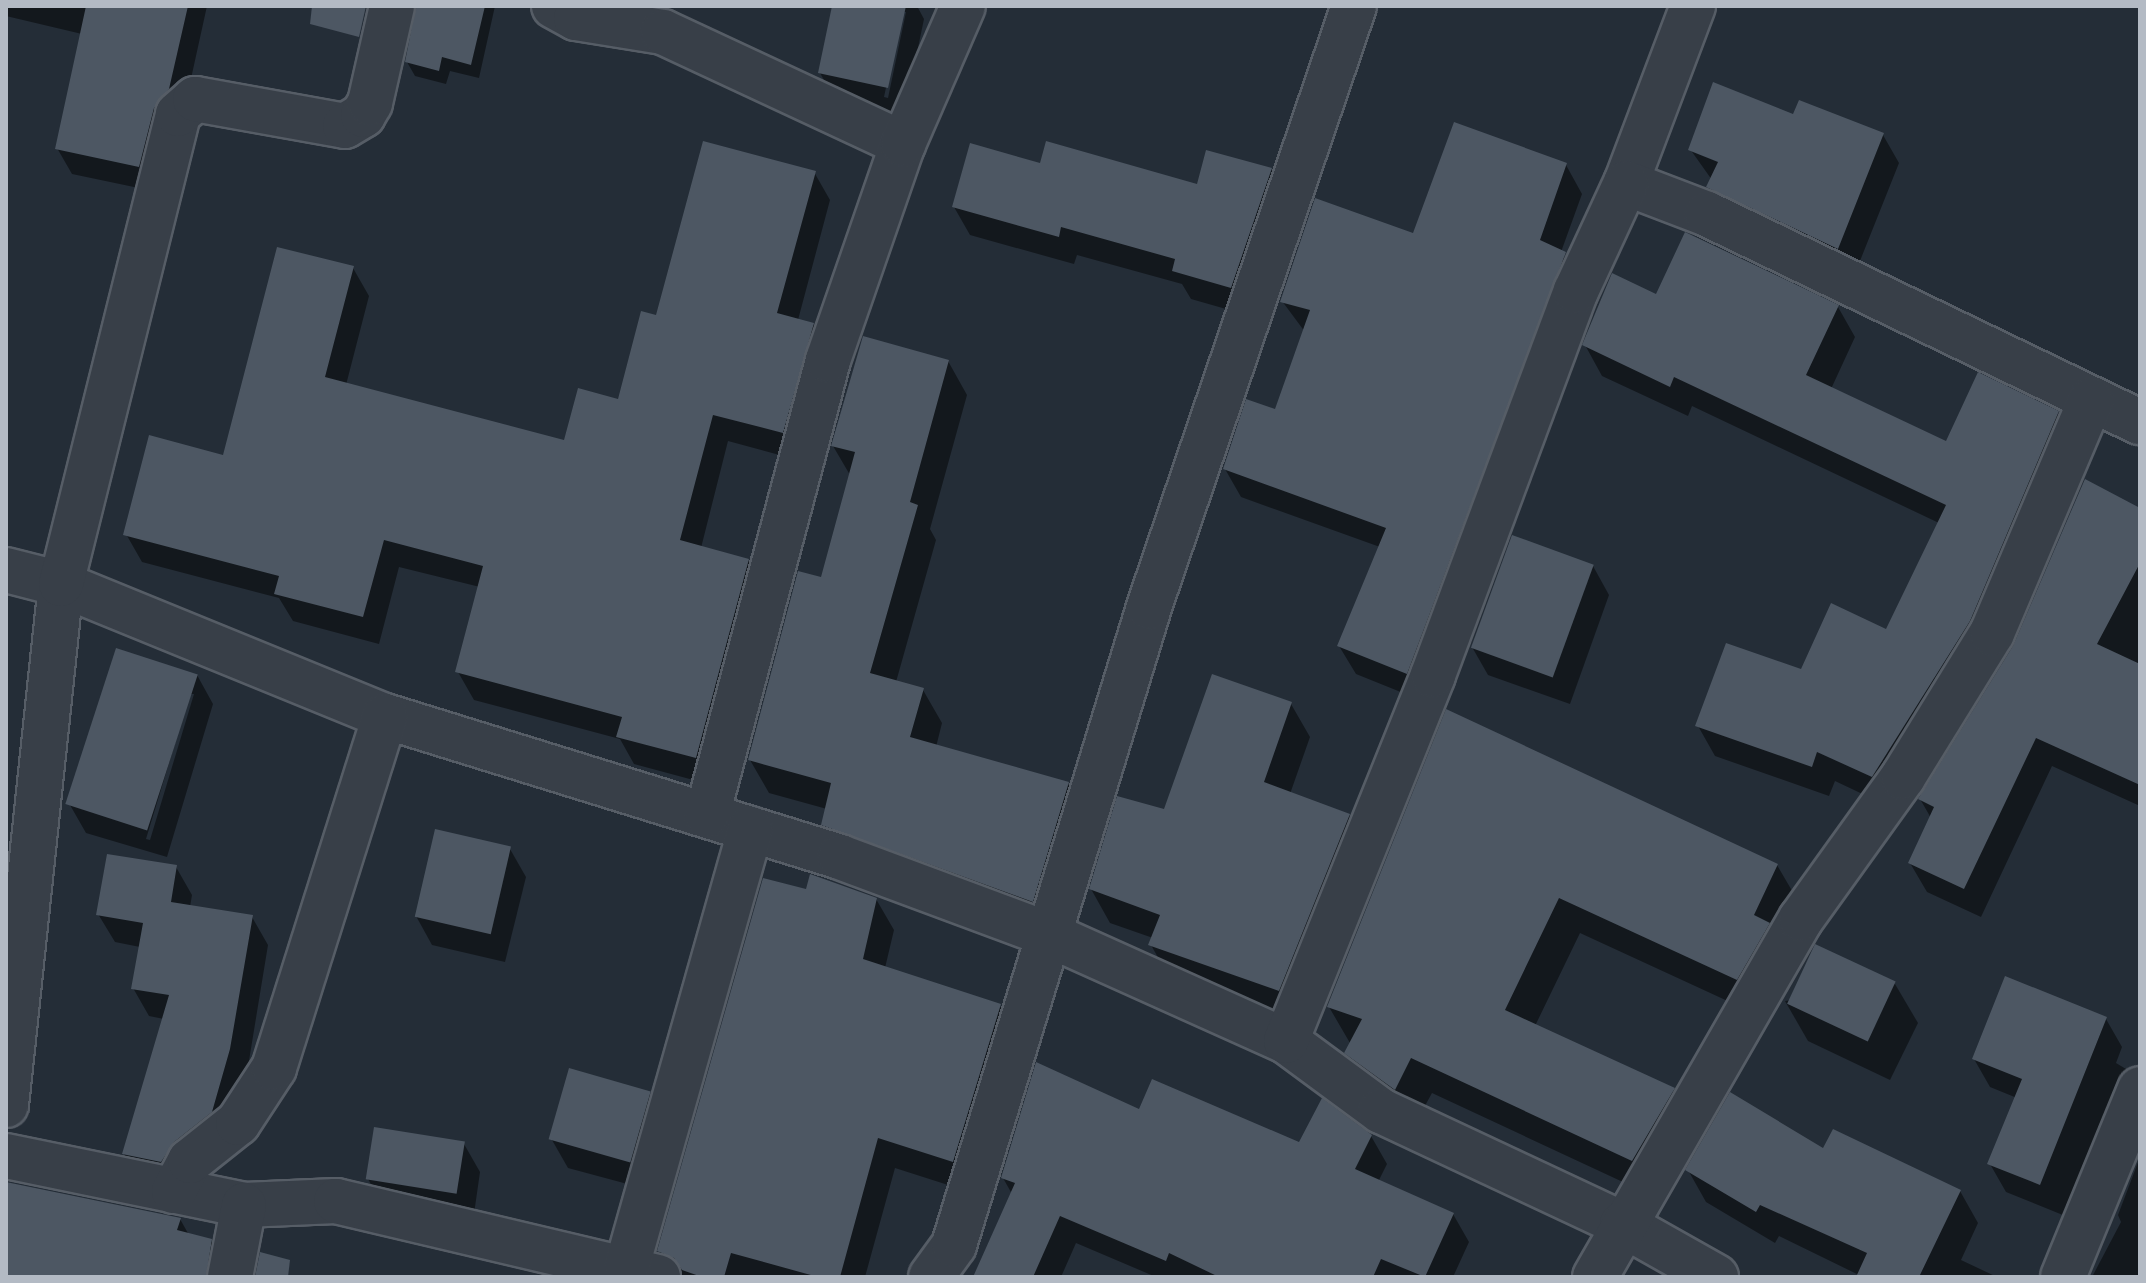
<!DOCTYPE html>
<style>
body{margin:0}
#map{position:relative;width:2146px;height:1283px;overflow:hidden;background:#242d37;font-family:Overpass,sans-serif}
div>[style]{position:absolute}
.shadow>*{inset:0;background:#0007}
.building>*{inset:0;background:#4d5763;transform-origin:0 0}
.roads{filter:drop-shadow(2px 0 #565d66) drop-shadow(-2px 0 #565d66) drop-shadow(0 2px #565d66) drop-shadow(0 -2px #565d66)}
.street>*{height:44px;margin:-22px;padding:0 22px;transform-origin:22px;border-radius:22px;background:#383f48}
span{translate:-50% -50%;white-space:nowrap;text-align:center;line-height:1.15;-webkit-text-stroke:6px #1d242d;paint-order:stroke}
.frame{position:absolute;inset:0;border:8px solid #b3bac4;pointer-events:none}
</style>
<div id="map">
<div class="shadow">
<div style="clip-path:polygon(6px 6px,207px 6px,183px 115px,153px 191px,72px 174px,57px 148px,82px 34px,6px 16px)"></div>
<div style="clip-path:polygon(417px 6px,495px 6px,479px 78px,450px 71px,446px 84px,415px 76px,407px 62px)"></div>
<div style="clip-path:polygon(evenodd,834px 6px,917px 6px,924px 19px,904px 115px,836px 101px,820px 73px,834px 6px,902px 12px,906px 12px,888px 98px,884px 97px,902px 12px)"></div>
<div style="clip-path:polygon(1794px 116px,1883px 135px,1899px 163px,1854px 276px,1725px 215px,1708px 187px,1712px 180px,1690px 149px)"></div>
<div style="clip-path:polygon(1566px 165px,1582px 194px,1561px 252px,1582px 283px,1423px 701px,1356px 674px,1339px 646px,1380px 547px,1241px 497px,1225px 469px,1276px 411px,1305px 332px,1282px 301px)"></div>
<div style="clip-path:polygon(1042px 166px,1198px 186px,1271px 169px,1287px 197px,1247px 315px,1191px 299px,1182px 284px,1077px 255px,1074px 264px,970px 235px,954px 207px)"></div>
<div style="clip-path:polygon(814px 172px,830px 200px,798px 320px,813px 324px,829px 352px,798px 460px,728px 441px,701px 548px,748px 560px,764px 588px,712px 785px,634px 764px,620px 739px,474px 700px,458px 672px,480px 587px,399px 567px,379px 644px,293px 621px,279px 598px,142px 562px,126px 534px,225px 457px,353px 268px,369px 296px,346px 385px,566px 442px,620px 401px,658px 318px)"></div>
<div style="clip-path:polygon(1657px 296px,1838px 307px,1855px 337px,1831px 389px,1947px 443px,2058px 412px,2075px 443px,1890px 807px,1835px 781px,1829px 796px,1715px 756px,1698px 726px,1887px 632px,1939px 523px,1692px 406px,1688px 416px,1602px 376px,1585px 345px)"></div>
<div style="clip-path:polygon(948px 361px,967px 395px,930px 529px,936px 540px,896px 682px,923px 690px,942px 723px,936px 747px,1068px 784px,1087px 817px,1051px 934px,843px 858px,824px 825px,827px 809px,769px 793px,750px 760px,822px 580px,850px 475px,833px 446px)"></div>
<div style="clip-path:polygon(2140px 510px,2140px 806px,2052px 766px,1981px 917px,1927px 892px,1910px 863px,1931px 818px,1920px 799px,2015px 647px)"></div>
<div style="clip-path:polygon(1593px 566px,1609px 595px,1570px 704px,1488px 675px,1472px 647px)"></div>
<div style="clip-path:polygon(evenodd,197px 675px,213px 704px,167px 857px,86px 833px,70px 805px,197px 675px,190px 694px,194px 694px,150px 840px,146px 839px,190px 694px)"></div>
<div style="clip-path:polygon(1291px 704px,1310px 737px,1290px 794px,1349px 815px,1368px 849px,1298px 1023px,1170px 979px,1151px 945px,1153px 938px,1110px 923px,1091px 889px,1165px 812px)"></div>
<div style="clip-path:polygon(1447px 712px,1777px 865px,1798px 901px,1758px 1015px,1580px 933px,1535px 1026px,1673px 1090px,1694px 1126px,1653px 1196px,1432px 1093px,1415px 1124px,1368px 1089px,1347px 1053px,1350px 1043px,1329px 1007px)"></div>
<div style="clip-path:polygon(510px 849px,526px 877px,505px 962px,432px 945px,416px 916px)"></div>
<div style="clip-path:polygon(176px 867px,192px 895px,190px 907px,252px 917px,268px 945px,246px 1079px,227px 1140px,140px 1182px,124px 1154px,164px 1019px,149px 1016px,133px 988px,140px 947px,115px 942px,98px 914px)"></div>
<div style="clip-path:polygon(808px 891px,876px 899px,894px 930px,885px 968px,1000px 1006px,1017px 1037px,970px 1192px,895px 1168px,865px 1277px,674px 1277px,659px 1251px)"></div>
<div style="clip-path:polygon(1895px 984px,1918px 1023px,1890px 1080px,1808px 1041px,1785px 1001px)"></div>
<div style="clip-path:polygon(2106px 1019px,2122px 1047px,2116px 1063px,2126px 1069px,2140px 1093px,2085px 1224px,2006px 1192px,1990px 1164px,2017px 1098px,1990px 1087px,1974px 1059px)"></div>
<div style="clip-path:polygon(649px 1092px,666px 1121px,646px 1189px,568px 1168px,552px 1140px)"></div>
<div style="clip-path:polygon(1140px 1112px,1300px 1145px,1371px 1136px,1387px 1164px,1378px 1182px,1453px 1214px,1469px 1242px,1453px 1277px,1156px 1277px,1076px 1243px,1061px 1277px,982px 1277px,1012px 1194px,1003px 1178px)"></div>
<div style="clip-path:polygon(464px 1144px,480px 1172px,473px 1221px,384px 1207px,368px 1179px)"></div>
<div style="clip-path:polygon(1824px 1151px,1960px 1191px,1978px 1223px,1961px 1260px,1997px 1277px,1863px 1277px,1779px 1236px,1775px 1243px,1706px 1202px,1688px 1170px)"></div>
<div style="clip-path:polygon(2140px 1157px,2140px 1277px,2092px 1277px,2121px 1222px,2118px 1215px)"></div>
<div style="clip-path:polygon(6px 1194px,180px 1219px,189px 1235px,211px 1241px,227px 1269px,225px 1277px,6px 1277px)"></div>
</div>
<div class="building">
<div style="clip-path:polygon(86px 6px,188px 6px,169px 89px,154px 108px,139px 167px,55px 149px)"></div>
<div style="clip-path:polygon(312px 6px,366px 6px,359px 37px,310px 24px)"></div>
<div style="clip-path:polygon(416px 6px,485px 6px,471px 65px,442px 57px,439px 71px,405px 62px)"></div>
<div style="clip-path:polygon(832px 6px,906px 6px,888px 88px,818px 73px)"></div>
<div style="clip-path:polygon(1713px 82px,1793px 114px,1799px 100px,1884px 133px,1838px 249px,1706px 187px,1718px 162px,1688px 150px)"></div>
<div style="clip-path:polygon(1454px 122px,1567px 163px,1540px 240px,1566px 252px,1407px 674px,1337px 646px,1386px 528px,1223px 469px,1246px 399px,1275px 409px,1310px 310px,1280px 302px,1315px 198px,1413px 233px)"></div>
<div style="clip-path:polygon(703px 141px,816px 171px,777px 313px,814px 323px,783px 433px,713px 415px,680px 540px,749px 559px,696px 758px,616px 737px,622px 717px,455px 672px,483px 566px,384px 540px,363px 617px,274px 594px,279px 576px,123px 535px,149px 435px,223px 455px,277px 247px,354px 266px,325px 377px,564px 440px,578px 388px,618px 399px,641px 311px,656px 315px)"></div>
<div style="clip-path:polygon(1046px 141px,1197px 184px,1206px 150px,1272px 168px,1231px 288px,1172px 271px,1175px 259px,1061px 227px,1059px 237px,952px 207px,970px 143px,1040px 163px)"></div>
<div style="clip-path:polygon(1685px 232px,1839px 305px,1806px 375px,1946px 441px,1978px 372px,2059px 411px,1970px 621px,1872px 777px,1817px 752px,1812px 767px,1695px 726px,1726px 643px,1801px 669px,1831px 603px,1886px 629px,1946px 505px,1674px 377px,1670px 387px,1582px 345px,1612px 273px,1656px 294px)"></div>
<div style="clip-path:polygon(863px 336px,949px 360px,910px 502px,918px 505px,870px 673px,924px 688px,910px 737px,1069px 782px,1033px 902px,821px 825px,831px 783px,748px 760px,798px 571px,821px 577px,855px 452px,831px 446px)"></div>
<div style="clip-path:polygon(2085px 479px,2140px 508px,2140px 563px,2097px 644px,2140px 664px,2140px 785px,2036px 738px,1964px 889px,1908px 863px,1934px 807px,1918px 799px,2013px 646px)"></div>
<div style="left:1512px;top:535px;width:87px;height:120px;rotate:20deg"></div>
<div style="left:116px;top:648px;width:86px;height:164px;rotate:18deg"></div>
<div style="clip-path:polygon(1212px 674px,1292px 702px,1264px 782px,1350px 814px,1279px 991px,1148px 945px,1160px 915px,1089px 889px,1117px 796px,1164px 809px)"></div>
<div style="clip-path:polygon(1446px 709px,1778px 864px,1754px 915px,1770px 923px,1737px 980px,1559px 898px,1505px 1010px,1675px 1088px,1632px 1161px,1411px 1058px,1395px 1090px,1344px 1053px,1362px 1019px,1327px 1007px)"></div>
<div style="left:435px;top:829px;width:78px;height:90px;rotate:13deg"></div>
<div style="clip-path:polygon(107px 854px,177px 865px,171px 902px,253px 915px,230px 1049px,212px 1112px,174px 1142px,161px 1162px,122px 1154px,169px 995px,131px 989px,143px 923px,96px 915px)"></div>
<div style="clip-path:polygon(810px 874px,877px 898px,863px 959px,1001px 1004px,953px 1162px,878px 1138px,840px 1277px,818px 1277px,731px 1253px,724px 1277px,702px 1277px,682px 1270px,674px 1258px,657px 1251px,763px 878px,806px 889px)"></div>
<div style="left:1815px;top:944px;width:89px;height:66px;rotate:25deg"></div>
<div style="clip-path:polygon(2005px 976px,2107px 1017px,2040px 1185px,1987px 1164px,2022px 1079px,1972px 1059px)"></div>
<div style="clip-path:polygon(1036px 1062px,1139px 1109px,1152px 1079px,1299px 1142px,1322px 1098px,1372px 1135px,1355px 1169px,1454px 1213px,1425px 1277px,1381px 1259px,1373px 1277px,1219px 1277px,1169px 1253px,1166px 1261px,1060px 1216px,1033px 1277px,973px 1277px,1015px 1183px,1001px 1178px)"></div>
<div style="left:569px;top:1068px;width:85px;height:74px;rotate:16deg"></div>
<div style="clip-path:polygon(1730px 1092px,1823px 1148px,1833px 1129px,1961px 1190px,1919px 1277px,1856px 1277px,1867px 1253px,1760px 1205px,1756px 1212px,1685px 1170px)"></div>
<div style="left:374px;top:1127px;width:92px;height:53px;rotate:9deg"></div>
<div style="clip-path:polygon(6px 1182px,181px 1218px,177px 1230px,212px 1239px,206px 1277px,6px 1277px)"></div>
<div style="clip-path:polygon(260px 1252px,290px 1260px,288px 1277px,255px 1277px)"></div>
</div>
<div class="roads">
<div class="street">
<div style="left:554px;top:6px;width:25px;rotate:29deg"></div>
<div style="left:576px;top:18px;width:88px;rotate:9.1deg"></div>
<div style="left:663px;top:32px;width:265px;rotate:25deg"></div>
<div style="left:1693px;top:6px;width:189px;rotate:110.7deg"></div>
<div style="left:1626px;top:183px;width:87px;rotate:20.9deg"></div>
<div style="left:1707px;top:214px;width:480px;rotate:25.7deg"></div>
<div style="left:6px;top:570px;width:57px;rotate:14.3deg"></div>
<div style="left:61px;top:584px;width:350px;rotate:22.2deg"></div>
<div style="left:385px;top:716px;width:476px;rotate:17.2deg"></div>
<div style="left:840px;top:857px;width:226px;rotate:20.4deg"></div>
<div style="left:1052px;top:936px;width:256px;rotate:24.2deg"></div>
<div style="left:1286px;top:1041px;width:118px;rotate:36.4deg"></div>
<div style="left:1381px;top:1111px;width:266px;rotate:25.1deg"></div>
<div style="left:1622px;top:1224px;width:108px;rotate:29.4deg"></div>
<div style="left:707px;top:815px;width:471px;rotate:-75.1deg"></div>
<div style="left:828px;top:360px;width:229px;rotate:-70.9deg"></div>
<div style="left:903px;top:144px;width:150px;rotate:-66.5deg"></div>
<div style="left:1286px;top:1041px;width:394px;rotate:-68.1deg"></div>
<div style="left:1433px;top:675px;width:410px;rotate:-69.6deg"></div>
<div style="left:1576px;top:291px;width:119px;rotate:-65.2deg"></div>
<div style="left:6px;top:1105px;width:524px;rotate:-83.97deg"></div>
<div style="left:61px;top:584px;width:484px;rotate:-76deg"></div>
<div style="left:178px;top:114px;width:23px;rotate:-41deg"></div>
<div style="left:195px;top:99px;width:152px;rotate:10.2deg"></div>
<div style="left:345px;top:126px;width:21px;rotate:-31deg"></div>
<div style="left:363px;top:115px;width:14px;rotate:-60deg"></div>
<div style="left:370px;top:103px;width:99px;rotate:-77.2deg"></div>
<div style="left:6px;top:1156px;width:243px;rotate:11.6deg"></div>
<div style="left:244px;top:1205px;width:92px;rotate:-2.5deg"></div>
<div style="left:336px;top:1201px;width:331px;rotate:13.3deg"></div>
<div style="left:174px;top:1191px;width:34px;rotate:-62deg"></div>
<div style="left:190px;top:1161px;width:61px;rotate:-38.4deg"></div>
<div style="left:238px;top:1123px;width:66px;rotate:-56.8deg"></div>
<div style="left:274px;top:1068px;width:369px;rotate:-72.5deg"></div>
<div style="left:627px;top:1266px;width:454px;rotate:-74.2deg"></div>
<div style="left:230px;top:1277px;width:73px;rotate:-79deg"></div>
<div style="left:931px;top:1277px;width:39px;rotate:-54deg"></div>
<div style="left:954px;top:1245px;width:667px;rotate:-73deg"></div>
<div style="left:1149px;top:607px;width:635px;rotate:-71.17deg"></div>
<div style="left:1595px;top:1277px;width:413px;rotate:-60.1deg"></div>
<div style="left:1801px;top:919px;width:175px;rotate:-54.3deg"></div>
<div style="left:1903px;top:777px;width:169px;rotate:-58.3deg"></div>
<div style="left:1992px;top:633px;width:253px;rotate:-67deg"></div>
<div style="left:2063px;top:1277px;width:203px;rotate:-67.7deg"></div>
</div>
</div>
<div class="frame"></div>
</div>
